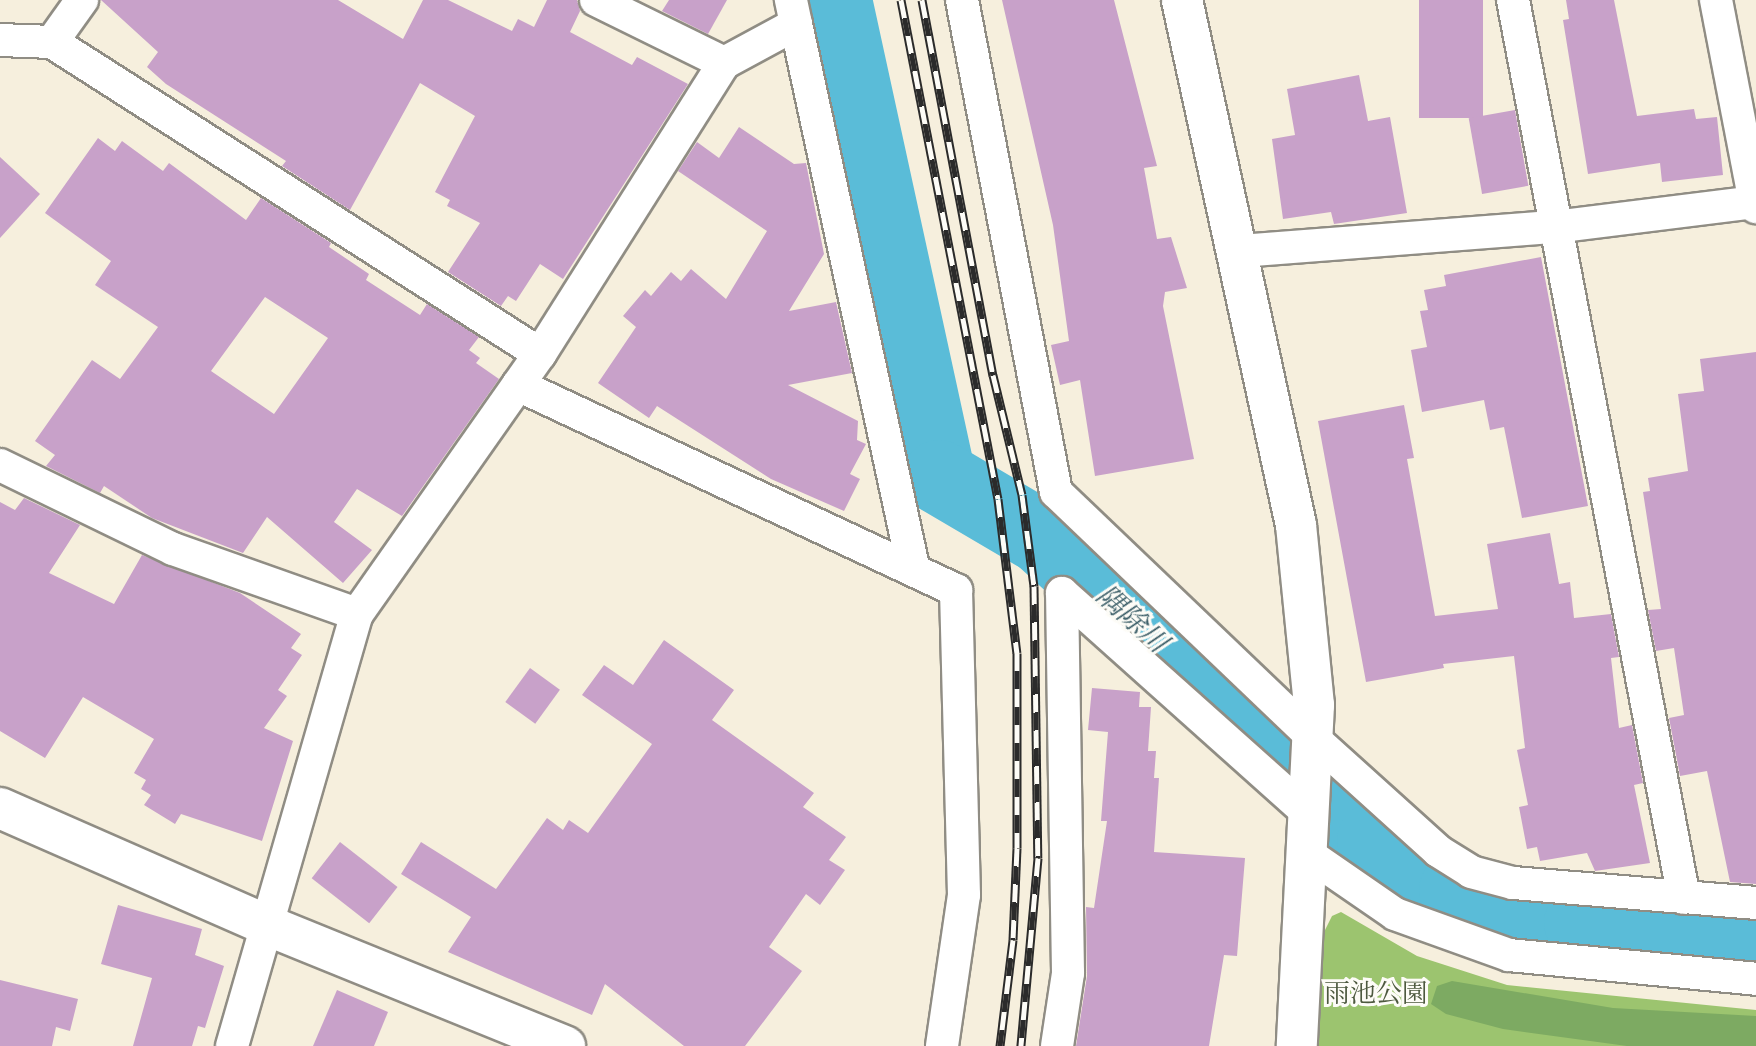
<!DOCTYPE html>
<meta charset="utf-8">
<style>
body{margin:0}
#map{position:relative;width:1756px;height:1046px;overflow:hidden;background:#f6efdd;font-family:"IM FELL French Canon","Noto Serif JP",serif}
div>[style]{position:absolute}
.green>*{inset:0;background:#9cc46f}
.forest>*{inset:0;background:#7daa62}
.river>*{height:74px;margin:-37px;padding:0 37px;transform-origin:37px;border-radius:37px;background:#5abcd8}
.building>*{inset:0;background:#c8a1c9;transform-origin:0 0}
.roads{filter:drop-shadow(2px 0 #908d84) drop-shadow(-2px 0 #908d84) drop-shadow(0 2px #908d84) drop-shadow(0 -2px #908d84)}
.minor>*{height:32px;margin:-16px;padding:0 16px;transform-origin:16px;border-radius:16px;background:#fff}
.tertiary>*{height:40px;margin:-20px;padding:0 20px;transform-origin:20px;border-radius:20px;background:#fff}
.rail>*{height:9px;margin-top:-4.5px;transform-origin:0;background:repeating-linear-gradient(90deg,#fdfcf7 0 18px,#2b2b2b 0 36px);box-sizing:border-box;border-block:2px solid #2b2b2b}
span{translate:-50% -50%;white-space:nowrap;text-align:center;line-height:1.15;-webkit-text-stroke:6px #fdfcf7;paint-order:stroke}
.park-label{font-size:26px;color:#4d593f}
.water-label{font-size:28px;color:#3b5e68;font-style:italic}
</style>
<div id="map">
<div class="green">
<div style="clip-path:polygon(1341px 912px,1417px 956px,1507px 985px,1756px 1010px,1756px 1046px,1315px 1046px,1324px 932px,1332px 916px)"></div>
</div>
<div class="forest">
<div style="clip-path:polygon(1452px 981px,1613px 1008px,1756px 1016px,1756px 1046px,1627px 1046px,1503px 1029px,1446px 1014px,1431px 1004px,1437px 986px)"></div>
</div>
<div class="river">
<div style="left:835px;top:0;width:488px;rotate:77.7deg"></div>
<div style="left:939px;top:477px;width:118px;rotate:30.5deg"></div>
<div style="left:1041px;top:537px;width:450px;rotate:42.3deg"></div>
<div style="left:1374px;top:840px;width:96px;rotate:31.4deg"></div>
<div style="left:1456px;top:890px;width:129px;rotate:14.8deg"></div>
<div style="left:1581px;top:923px;width:175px;rotate:3.6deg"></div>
</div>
<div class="building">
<div style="clip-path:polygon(101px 0,338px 0,403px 39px,423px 0,448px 0,512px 31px,518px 19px,534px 27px,547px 0,577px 0,580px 11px,570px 32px,632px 65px,637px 57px,688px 84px,563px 279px,540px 264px,516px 301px,508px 296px,501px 306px,448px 272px,480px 223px,447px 206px,450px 200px,435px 192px,475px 116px,420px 83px,350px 210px,282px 166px,286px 161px,166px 84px,147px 67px,158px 52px)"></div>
<div style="clip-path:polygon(669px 0,727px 0,708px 34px,662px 11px)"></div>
<div style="clip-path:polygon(1002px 0,1114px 0,1157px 166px,1144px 168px,1157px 239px,1171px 237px,1187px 288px,1165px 292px,1163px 306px,1194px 459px,1095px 476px,1080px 380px,1060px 385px,1051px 345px,1069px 341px,1053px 225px)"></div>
<div style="left:1419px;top:0;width:64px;height:118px"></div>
<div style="clip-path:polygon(1566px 0,1614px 0,1637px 116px,1694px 109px,1696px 119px,1717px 117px,1723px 175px,1662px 182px,1660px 163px,1588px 174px,1563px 20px,1569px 19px)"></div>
<div style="clip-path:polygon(1359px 75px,1368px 121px,1390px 117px,1407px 213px,1334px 224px,1331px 212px,1283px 219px,1272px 139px,1295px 135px,1287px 89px)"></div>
<div style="left:1515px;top:110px;width:77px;height:47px;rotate:80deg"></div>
<div style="clip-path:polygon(739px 127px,794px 164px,806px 163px,824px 254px,789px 311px,836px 302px,852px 373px,788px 385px,858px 421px,857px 440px,866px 444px,850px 474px,860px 479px,844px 511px,771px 479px,657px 406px,649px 418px,598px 383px,636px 327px,623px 316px,645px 290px,651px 296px,671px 272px,681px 281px,691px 269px,726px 299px,767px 231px,678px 171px,697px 142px,719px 158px)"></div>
<div style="clip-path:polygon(evenodd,98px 138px,115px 151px,122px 141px,163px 171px,169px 163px,246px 220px,261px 198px,331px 243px,329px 247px,369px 274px,366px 280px,420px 315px,427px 304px,479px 337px,469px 350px,480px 358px,476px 363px,499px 379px,402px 516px,357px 489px,334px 522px,372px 550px,343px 583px,267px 517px,243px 553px,152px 518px,104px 486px,100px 493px,46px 466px,55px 455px,35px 441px,92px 360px,120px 379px,158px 327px,95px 285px,111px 261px,45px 213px,98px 138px,265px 297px,328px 338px,274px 414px,211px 371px,265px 297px)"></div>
<div style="clip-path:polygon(0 157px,40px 194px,0 238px)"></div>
<div style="clip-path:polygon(1541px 257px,1588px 506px,1522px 518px,1504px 427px,1490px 430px,1484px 400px,1422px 412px,1411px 350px,1427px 347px,1420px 311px,1428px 310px,1424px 290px,1446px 286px,1444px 275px)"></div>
<div style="clip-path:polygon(1756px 352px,1756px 884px,1730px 882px,1707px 771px,1680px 776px,1669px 718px,1684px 715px,1674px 648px,1656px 651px,1648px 610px,1661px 609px,1643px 492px,1650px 491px,1648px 478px,1688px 471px,1678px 394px,1704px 391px,1700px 359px)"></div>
<div style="clip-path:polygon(1404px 405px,1414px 458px,1407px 459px,1435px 616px,1498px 609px,1487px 544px,1550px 533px,1559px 584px,1570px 582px,1574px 618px,1611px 614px,1619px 657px,1611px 658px,1619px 728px,1632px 725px,1643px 783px,1634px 785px,1650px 863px,1595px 871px,1587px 853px,1540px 861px,1537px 847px,1527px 849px,1519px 807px,1528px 805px,1517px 750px,1525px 748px,1514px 656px,1443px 664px,1444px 668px,1366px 682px,1318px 421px)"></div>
<div style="clip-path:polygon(24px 498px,80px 525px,49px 573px,114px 604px,142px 555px,240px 593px,301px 634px,291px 648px,302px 655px,278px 690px,287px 696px,264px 728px,293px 741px,262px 841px,181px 814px,175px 824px,144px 805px,151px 795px,141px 789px,146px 780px,134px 773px,154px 739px,83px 697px,45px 758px,0 731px,0 502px,15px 510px)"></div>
<div style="clip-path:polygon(664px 640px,734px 690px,712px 720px,814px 793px,803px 807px,846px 837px,829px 860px,845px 870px,820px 905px,806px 894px,769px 947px,802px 971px,745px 1046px,684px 1046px,605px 984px,592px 1015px,448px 952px,471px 917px,401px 874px,421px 842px,496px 889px,547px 818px,563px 830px,569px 820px,588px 833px,652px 744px,582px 695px,604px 665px,633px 685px)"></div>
<div style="left:530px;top:668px;width:37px;height:42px;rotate:36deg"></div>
<div style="clip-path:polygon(1092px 688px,1140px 692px,1139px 707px,1151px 707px,1148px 751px,1156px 751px,1154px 778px,1159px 778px,1154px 852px,1245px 858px,1237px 956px,1224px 955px,1209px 1046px,1076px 1046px,1087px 976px,1086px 907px,1094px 908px,1107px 821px,1101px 821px,1108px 732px,1088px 730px)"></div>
<div style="left:340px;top:842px;width:73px;height:46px;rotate:38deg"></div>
<div style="clip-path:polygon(118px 905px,202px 929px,195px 955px,224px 966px,205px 1028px,198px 1026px,192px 1046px,133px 1046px,152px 978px,101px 964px)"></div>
<div style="clip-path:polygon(0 980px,78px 999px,70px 1031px,56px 1027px,52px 1046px,0 1046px)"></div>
<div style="clip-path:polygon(337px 990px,388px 1012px,374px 1046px,313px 1046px)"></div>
</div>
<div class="roads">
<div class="minor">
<div style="left:596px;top:0;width:143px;rotate:26.2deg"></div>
<div style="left:962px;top:0;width:501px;rotate:79.18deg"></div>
<div style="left:1056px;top:492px;width:354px;rotate:43.7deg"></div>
<div style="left:1312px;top:737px;width:170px;rotate:42.1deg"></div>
<div style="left:1438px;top:851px;width:39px;rotate:32deg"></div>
<div style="left:1471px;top:872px;width:43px;rotate:14.7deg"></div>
<div style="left:1513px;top:883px;width:244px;rotate:4.7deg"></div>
<div style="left:1513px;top:0;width:914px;rotate:79.22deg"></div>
<div style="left:1716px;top:0;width:211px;rotate:79.1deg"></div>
<div style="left:796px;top:24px;width:555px;rotate:77.84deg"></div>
<div style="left:0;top:40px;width:52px;rotate:2.2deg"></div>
<div style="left:52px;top:42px;width:579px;rotate:32.59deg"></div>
<div style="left:52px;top:42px;width:52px;rotate:-54.5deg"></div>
<div style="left:1240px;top:251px;width:316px;rotate:-4.4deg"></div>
<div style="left:1555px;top:227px;width:203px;rotate:-7.1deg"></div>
<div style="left:518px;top:385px;width:484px;rotate:25.1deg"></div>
<div style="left:956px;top:590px;width:305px;rotate:88.5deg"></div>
<div style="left:964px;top:895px;width:153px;rotate:98.3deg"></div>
<div style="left:0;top:465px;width:192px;rotate:25.9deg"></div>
<div style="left:173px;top:549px;width:195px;rotate:19.5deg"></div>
<div style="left:1308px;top:854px;width:106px;rotate:34.6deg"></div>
<div style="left:1395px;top:914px;width:121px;rotate:19.8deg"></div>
<div style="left:1509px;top:955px;width:248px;rotate:5.5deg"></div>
<div style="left:232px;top:1046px;width:450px;rotate:-73.9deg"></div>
<div style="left:357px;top:614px;width:318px;rotate:-54.9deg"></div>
<div style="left:540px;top:354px;width:344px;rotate:-57.7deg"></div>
<div style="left:724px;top:63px;width:82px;rotate:-28.4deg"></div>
<div style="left:796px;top:24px;width:25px;rotate:-102deg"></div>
<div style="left:1057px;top:1046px;width:74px;rotate:-81.4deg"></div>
<div style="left:1068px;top:973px;width:380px;rotate:-90.9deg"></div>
<div style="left:1062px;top:593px;width:331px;rotate:41.8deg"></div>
</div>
<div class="tertiary">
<div style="left:1182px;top:0;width:537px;rotate:77.75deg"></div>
<div style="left:1296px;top:525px;width:181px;rotate:84.3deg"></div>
<div style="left:1314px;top:705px;width:341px;rotate:92.9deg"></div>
<div style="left:0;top:808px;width:288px;rotate:23.7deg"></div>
<div style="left:264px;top:924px;width:325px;rotate:22.1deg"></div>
</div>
</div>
<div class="rail">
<div style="left:901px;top:0;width:508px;rotate:79deg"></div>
<div style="left:998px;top:499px;width:155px;rotate:83deg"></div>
<div style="left:1017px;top:653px;width:195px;rotate:90deg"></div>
<div style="left:1017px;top:848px;width:92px;rotate:92.5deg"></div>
<div style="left:1013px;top:940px;width:107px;rotate:97deg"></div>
<div style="left:922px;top:0;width:382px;rotate:79.3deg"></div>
<div style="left:993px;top:375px;width:123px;rotate:76.4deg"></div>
<div style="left:1022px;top:495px;width:92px;rotate:82.5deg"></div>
<div style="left:1034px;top:586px;width:272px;rotate:89.2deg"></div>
<div style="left:1038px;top:858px;width:189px;rotate:95.2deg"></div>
</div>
<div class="park-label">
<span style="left:1376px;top:994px">雨池公園</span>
</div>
<div class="water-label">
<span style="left:1132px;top:619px;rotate:42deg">隅除川</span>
</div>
</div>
